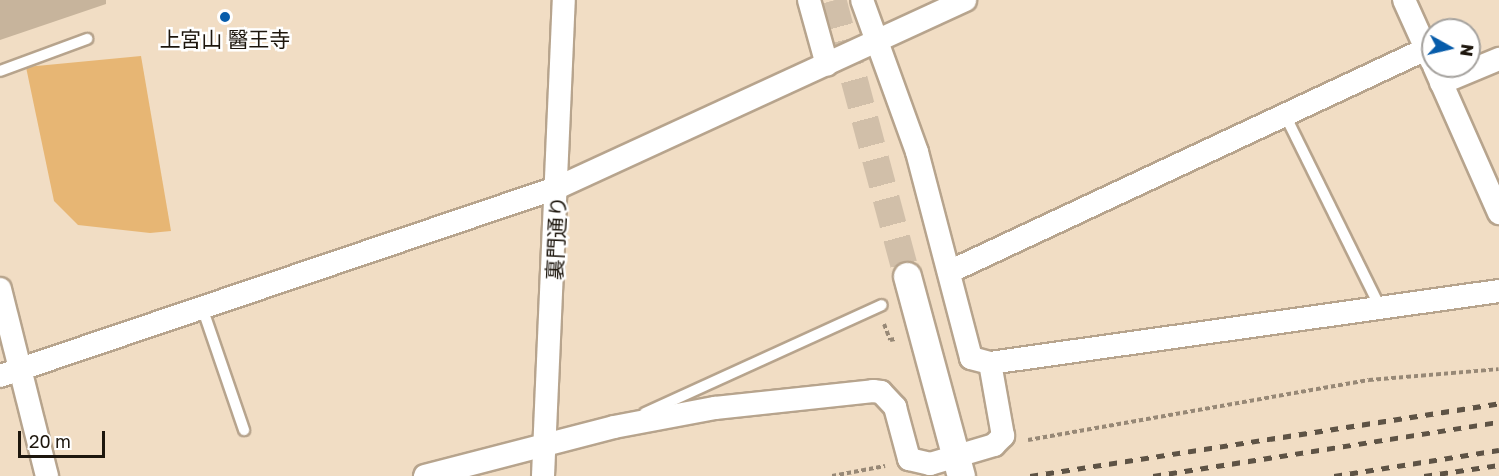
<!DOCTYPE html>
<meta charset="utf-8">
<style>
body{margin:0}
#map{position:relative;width:1499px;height:476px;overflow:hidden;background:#f1ddc4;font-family:"Golos Text","Noto Sans JP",sans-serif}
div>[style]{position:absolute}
.green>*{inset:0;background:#e7b674}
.building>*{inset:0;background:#c7b49c}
.tertiary-tunnel>*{height:27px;margin-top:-13.5px;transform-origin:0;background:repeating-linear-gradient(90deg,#d1bfa9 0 27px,transparent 0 41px)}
.path>*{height:4px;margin-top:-2px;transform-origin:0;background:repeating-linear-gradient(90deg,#978876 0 4.5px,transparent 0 7.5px)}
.roads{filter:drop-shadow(2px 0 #b7a48d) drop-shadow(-2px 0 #b7a48d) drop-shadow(0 2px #b7a48d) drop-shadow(0 -2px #b7a48d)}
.service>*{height:10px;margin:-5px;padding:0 5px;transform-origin:5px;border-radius:5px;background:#fff}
.minor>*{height:22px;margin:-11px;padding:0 11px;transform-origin:11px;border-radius:11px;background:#fff}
.tertiary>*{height:27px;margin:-13.5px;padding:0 13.5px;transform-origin:13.5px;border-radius:13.5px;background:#fff}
.rail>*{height:4.5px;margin-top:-2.25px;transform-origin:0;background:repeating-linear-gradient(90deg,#5e5345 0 8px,transparent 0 16px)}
.dots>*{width:16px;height:16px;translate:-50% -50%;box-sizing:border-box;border:3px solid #fff;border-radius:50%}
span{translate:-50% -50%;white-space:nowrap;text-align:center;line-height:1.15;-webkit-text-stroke:5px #fff;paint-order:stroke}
.poi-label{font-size:21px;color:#1d160d}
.street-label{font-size:21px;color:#1d160d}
.north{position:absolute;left:1421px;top:18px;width:60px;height:60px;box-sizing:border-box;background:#fff;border:2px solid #a5a29e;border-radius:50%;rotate:98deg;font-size:16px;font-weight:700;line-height:24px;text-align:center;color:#1d160d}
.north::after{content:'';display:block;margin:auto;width:21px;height:27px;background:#075caa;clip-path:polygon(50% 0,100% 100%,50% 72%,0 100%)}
.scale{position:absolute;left:18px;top:431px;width:87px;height:27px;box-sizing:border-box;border:3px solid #1d160d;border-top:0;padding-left:8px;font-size:18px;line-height:21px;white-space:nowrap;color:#1d160d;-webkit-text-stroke:4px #fff;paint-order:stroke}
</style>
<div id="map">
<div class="green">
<div style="clip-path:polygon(141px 56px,171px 231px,150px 233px,78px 225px,54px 201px,26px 67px)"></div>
</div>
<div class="building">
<div style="clip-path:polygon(0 0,106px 0,106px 4px,0 40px)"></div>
</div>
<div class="tertiary-tunnel">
<div style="left:833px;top:0;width:286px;rotate:75deg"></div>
</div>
<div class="path">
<div style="left:884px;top:324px;width:17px;rotate:69deg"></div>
<div style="left:890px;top:340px;width:5px;rotate:-11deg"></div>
<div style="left:1028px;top:440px;width:346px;rotate:-10deg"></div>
<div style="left:1369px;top:380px;width:130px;rotate:-4.8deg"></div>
<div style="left:832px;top:476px;width:54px;rotate:-10.7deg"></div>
</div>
<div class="roads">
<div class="service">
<div style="left:0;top:71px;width:93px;rotate:-20.2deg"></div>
<div style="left:1285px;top:115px;width:214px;rotate:63.7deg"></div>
<div style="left:203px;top:310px;width:127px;rotate:71.1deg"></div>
<div style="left:645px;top:413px;width:260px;rotate:-24.5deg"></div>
</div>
<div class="minor">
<div style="left:809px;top:0;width:67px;rotate:74.5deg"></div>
<div style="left:862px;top:0;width:162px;rotate:70.1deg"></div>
<div style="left:917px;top:152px;width:213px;rotate:75.3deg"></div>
<div style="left:971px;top:358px;width:20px;rotate:15deg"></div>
<div style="left:1404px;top:0;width:68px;rotate:65.7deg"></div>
<div style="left:1434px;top:66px;width:161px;rotate:66.1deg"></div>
<div style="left:1441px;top:83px;width:63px;rotate:-22.5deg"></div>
<div style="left:949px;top:272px;width:527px;rotate:-25.06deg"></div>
<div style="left:0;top:289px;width:193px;rotate:75.9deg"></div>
<div style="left:0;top:376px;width:590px;rotate:-18.68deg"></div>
<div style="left:559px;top:187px;width:447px;rotate:-24.7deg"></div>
<div style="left:425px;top:476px;width:195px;rotate:-14.5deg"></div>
<div style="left:614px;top:427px;width:103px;rotate:-10.7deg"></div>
<div style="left:715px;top:408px;width:159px;rotate:-6.1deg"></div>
<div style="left:873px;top:391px;width:8px;rotate:7deg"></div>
<div style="left:881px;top:392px;width:21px;rotate:47deg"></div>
<div style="left:895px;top:407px;width:54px;rotate:74.9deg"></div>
<div style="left:909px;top:459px;width:22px;rotate:13deg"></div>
<div style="left:930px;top:464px;width:67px;rotate:-16.5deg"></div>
<div style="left:994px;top:445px;width:13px;rotate:-45deg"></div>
<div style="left:1003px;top:436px;width:74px;rotate:-100.1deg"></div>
<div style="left:990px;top:363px;width:514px;rotate:-8.05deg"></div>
<div style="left:543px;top:476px;width:476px;rotate:-87.5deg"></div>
</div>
<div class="tertiary">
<div style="left:907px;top:276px;width:207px;rotate:74.9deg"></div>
</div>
</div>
<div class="rail">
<div style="left:1030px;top:476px;width:475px;rotate:-8.8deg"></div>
<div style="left:1153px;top:476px;width:350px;rotate:-8.9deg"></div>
<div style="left:1334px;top:476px;width:167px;rotate:-9deg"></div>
<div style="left:1424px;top:476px;width:76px;rotate:-8.3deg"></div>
</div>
<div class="dots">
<div style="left:225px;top:17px;background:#075caa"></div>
</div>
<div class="poi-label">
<span style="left:225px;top:39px">上宮山 醫王寺</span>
</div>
<div class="street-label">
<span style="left:556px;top:238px;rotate:-87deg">裏門通り</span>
</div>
<div class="north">N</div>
<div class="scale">20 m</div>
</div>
